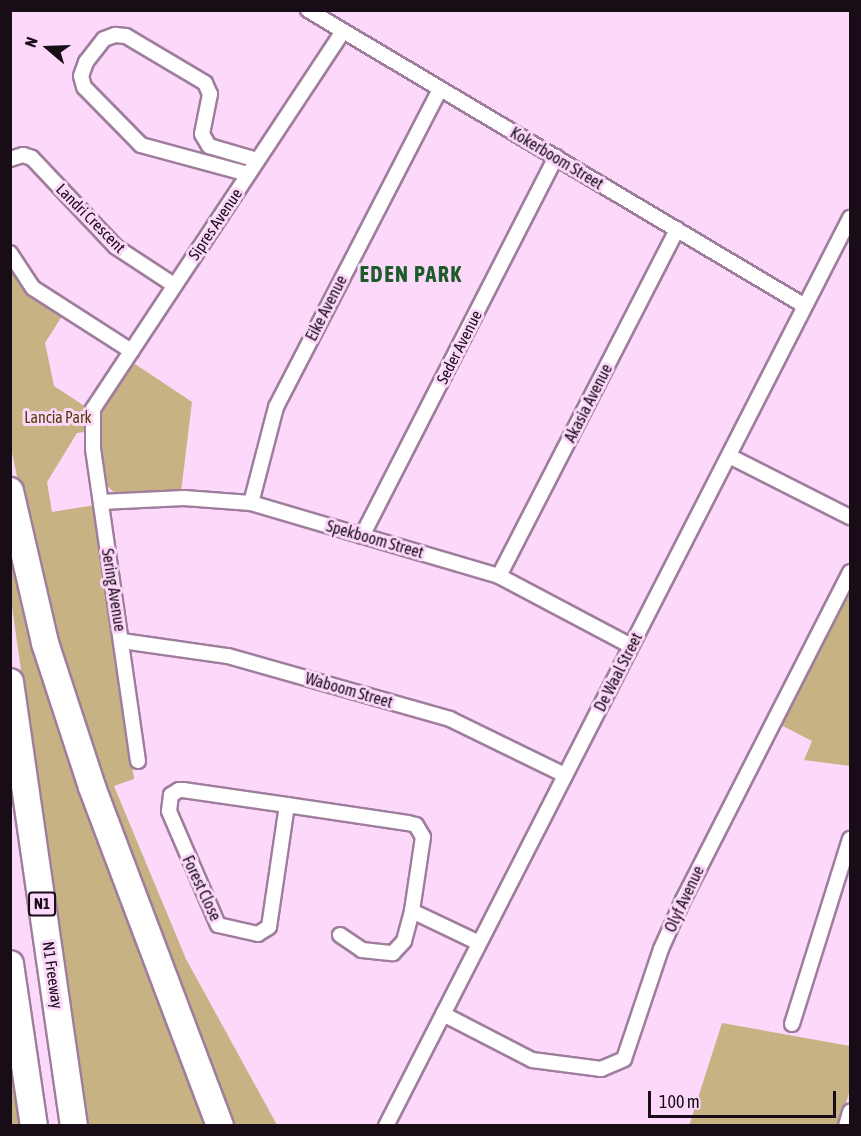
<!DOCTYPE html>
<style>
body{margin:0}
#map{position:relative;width:861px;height:1136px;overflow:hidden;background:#fcd8fa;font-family:"Asap Condensed",sans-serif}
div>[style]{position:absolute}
.green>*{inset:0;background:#c6b282}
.roads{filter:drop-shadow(2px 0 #9f7e9d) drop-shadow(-2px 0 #9f7e9d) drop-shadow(0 2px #9f7e9d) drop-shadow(0 -2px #9f7e9d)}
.street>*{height:14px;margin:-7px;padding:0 7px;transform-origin:7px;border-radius:7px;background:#fff}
.highway>*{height:26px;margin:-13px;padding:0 13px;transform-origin:13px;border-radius:13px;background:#fff}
span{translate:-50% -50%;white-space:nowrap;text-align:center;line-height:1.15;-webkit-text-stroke:6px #fcd8fa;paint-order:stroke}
.shield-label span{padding:2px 4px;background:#fcd8fa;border:2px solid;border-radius:4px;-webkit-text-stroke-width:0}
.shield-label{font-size:15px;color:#180c17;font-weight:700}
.street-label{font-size:16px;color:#180c17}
.park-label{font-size:16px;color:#544004}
.district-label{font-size:22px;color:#1d5b2a;font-weight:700;letter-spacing:1.5px}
.frame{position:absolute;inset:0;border:12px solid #180c17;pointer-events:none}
.north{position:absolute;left:18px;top:18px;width:60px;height:60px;-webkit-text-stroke:4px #fcd8fa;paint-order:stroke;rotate:289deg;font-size:16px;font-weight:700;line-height:24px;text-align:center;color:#180c17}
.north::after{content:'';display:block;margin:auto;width:21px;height:27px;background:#180c17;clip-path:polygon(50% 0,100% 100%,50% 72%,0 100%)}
.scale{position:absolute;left:648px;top:1091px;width:188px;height:27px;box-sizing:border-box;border:3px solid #180c17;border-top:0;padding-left:8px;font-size:18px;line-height:21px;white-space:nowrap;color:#180c17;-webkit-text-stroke:4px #fcd8fa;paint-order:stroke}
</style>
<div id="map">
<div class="green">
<div style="clip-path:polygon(10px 266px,31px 294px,62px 316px,45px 343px,54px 386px,86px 407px,84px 432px,77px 433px,47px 482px,52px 512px,95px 505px,134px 779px,114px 786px,186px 959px,277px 1125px,228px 1125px,87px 748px,33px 557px,11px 447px)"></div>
<div style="clip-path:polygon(132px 362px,192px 402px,181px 492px,117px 495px,105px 484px,97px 426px,100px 411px)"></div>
<div style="clip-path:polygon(21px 563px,214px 1125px,86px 1125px,11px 600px,10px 564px)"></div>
<div style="clip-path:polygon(850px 589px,850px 766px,804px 760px,812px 741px,781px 725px)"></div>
<div style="clip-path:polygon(722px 1023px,850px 1046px,850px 1090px,839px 1125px,689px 1126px)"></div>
<div style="clip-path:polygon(10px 1062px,11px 1062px,19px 1125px,11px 1125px)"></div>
</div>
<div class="roads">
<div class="street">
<div style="left:308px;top:10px;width:578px;rotate:30.78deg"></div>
<div style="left:10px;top:159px;width:14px;rotate:-17deg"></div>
<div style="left:23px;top:155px;width:9px;rotate:18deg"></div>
<div style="left:32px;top:158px;width:122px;rotate:46.7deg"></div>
<div style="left:116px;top:247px;width:69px;rotate:33.2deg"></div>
<div style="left:248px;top:174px;width:111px;rotate:-164.8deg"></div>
<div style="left:141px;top:145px;width:81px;rotate:-134.5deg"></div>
<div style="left:84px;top:87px;width:11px;rotate:-105deg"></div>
<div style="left:81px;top:76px;width:15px;rotate:-70deg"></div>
<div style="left:86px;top:62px;width:29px;rotate:-52deg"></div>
<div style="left:104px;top:39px;width:12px;rotate:-20deg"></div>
<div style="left:115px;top:35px;width:11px;rotate:5deg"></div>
<div style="left:126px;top:36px;width:92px;rotate:30.7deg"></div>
<div style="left:205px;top:83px;width:12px;rotate:66deg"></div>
<div style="left:210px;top:94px;width:41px;rotate:101.3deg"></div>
<div style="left:202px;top:134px;width:14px;rotate:60deg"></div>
<div style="left:209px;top:146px;width:50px;rotate:16.3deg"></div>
<div style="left:10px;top:253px;width:42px;rotate:56.7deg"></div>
<div style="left:33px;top:288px;width:117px;rotate:32.7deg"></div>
<div style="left:729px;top:456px;width:136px;rotate:26.8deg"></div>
<div style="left:101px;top:502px;width:83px;rotate:-2.8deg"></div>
<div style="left:184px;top:498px;width:67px;rotate:4.3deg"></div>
<div style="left:251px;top:503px;width:259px;rotate:16.4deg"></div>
<div style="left:499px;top:576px;width:149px;rotate:27.9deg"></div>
<div style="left:251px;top:503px;width:99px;rotate:-75.4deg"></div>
<div style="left:276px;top:407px;width:358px;rotate:-62.7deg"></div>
<div style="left:362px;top:536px;width:426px;rotate:-62.9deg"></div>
<div style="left:499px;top:576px;width:390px;rotate:-62.8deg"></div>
<div style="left:122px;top:641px;width:107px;rotate:8.1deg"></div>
<div style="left:228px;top:656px;width:231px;rotate:15.8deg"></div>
<div style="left:450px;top:719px;width:128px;rotate:26deg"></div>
<div style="left:138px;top:761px;width:316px;rotate:-98.2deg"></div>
<div style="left:93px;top:448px;width:39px;rotate:-90deg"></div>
<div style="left:93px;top:409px;width:453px;rotate:-56.5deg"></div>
<div style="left:287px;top:805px;width:123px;rotate:98.4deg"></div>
<div style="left:269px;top:927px;width:13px;rotate:148deg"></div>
<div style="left:258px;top:934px;width:41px;rotate:-167.3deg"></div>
<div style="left:218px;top:925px;width:124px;rotate:-113.3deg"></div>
<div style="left:169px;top:811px;width:16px;rotate:-83deg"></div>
<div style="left:171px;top:795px;width:9px;rotate:-32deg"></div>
<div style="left:179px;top:790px;width:4px"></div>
<div style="left:183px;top:790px;width:105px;rotate:8.2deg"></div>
<div style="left:287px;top:805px;width:122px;rotate:8.5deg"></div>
<div style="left:408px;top:823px;width:8px;rotate:14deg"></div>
<div style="left:416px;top:825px;width:14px;rotate:60deg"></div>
<div style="left:423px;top:837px;width:75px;rotate:98.5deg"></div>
<div style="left:412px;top:911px;width:74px;rotate:25.5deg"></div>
<div style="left:340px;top:935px;width:27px;rotate:34deg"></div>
<div style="left:362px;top:950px;width:31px;rotate:6deg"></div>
<div style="left:393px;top:953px;width:16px;rotate:-47deg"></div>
<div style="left:404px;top:941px;width:31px;rotate:-75deg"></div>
<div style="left:443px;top:1014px;width:100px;rotate:27.3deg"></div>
<div style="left:532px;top:1060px;width:70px;rotate:7.4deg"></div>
<div style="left:601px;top:1069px;width:25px;rotate:-23deg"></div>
<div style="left:624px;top:1059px;width:116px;rotate:-71.4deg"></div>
<div style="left:661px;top:949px;width:54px;rotate:-65.8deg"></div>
<div style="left:683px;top:900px;width:368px;rotate:-63deg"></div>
<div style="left:792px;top:1024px;width:194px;rotate:-72.6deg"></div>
<div style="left:386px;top:1126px;width:1020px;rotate:-62.93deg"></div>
<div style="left:846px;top:1126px;width:15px;rotate:-74deg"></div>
</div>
<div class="highway">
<div style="left:10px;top:491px;width:156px;rotate:77deg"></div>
<div style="left:45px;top:643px;width:151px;rotate:71.9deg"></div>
<div style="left:92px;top:787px;width:362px;rotate:69.3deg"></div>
<div style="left:10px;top:682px;width:449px;rotate:81.8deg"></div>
<div style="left:10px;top:964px;width:164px;rotate:81.6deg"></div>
</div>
</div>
<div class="shield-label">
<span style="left:42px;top:904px">N1</span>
</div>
<div class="street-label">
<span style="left:557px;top:158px;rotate:31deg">Kokerboom Street</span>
<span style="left:91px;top:218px;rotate:45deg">Landri Crescent</span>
<span style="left:215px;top:224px;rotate:-56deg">Sipres Avenue</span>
<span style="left:326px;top:308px;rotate:-63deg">Eike Avenue</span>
<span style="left:459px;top:347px;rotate:-63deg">Seder Avenue</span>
<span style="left:588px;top:403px;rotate:-63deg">Akasia Avenue</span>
<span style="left:375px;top:539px;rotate:16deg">Spekboom Street</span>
<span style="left:114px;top:590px;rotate:81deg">Sering Avenue</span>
<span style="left:618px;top:672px;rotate:-63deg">De Waal Street</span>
<span style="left:349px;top:690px;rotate:16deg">Waboom Street</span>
<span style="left:202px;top:888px;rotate:65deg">Forest Close</span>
<span style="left:684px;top:899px;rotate:-65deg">Olyf Avenue</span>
<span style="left:53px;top:975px;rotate:82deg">N1 Freeway</span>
</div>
<div class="park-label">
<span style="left:58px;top:417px">Lancia Park</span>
</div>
<div class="district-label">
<span style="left:411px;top:275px">EDEN PARK</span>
</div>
<div class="frame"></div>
<div class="north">N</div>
<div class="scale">100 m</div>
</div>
